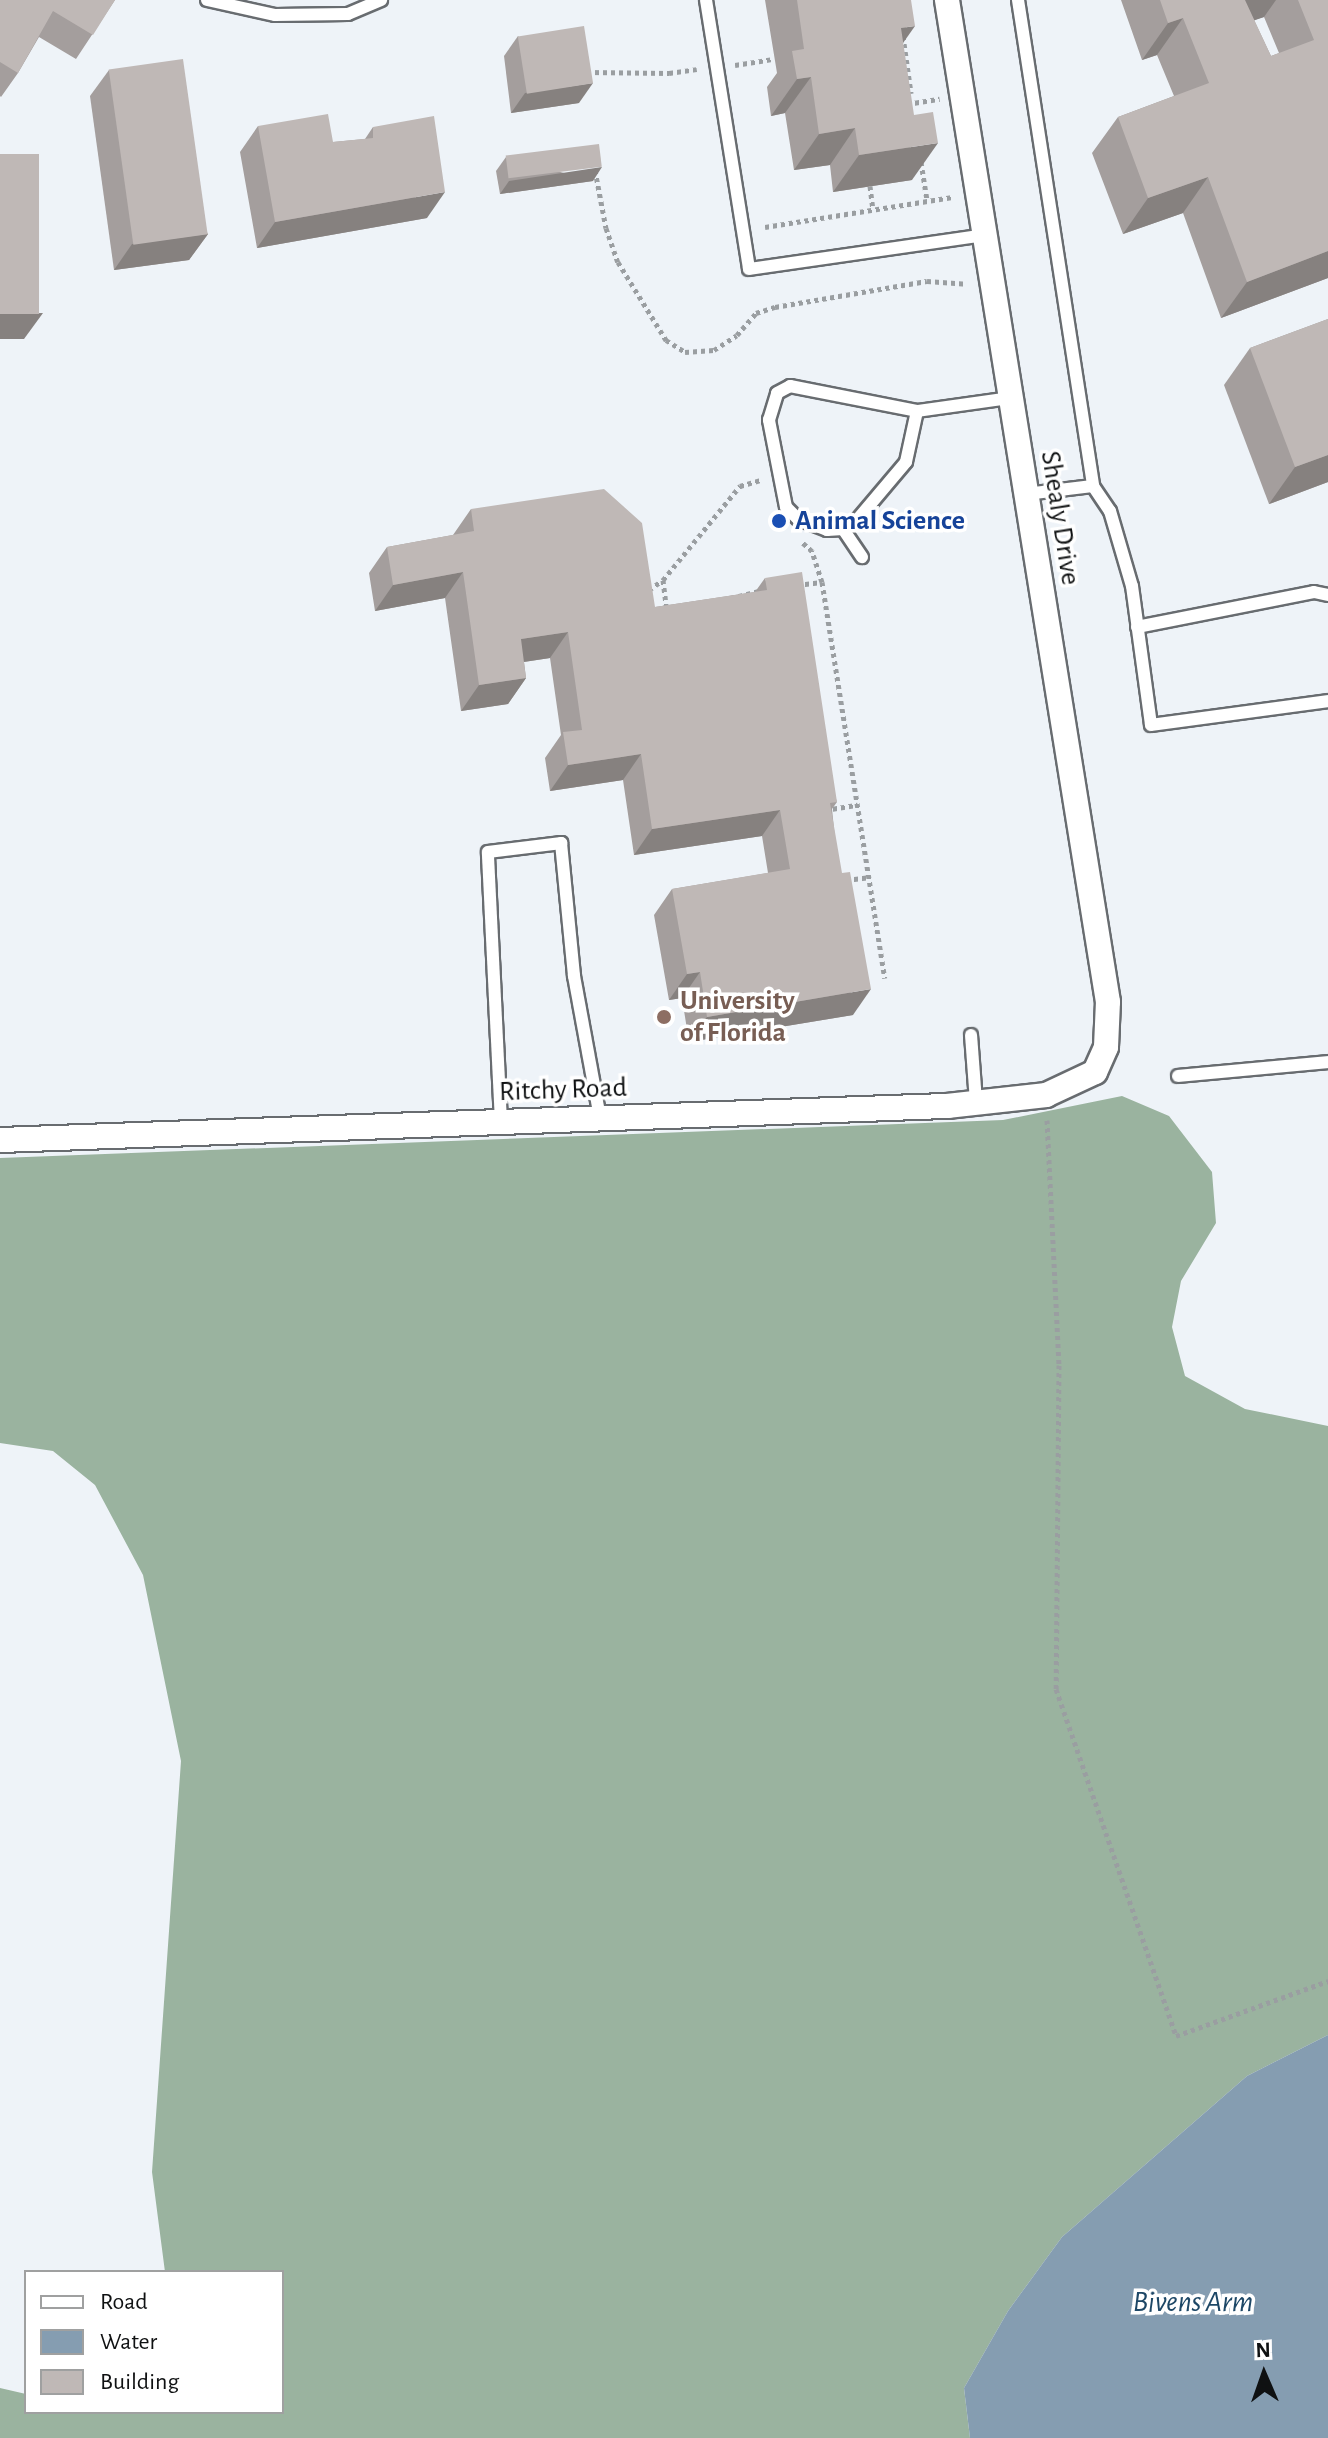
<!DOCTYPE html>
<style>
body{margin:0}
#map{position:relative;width:1328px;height:2438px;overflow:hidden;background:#eef3f8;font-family:"Alegreya Sans",sans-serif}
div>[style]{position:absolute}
.forest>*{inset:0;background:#9ab39f}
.water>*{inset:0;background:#859db1}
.path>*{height:5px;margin-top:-2.5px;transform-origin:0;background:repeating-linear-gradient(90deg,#9a9ea1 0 4px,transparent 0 8px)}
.roads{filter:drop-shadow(2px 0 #686c70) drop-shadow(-2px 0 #686c70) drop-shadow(0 2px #686c70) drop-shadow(0 -2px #686c70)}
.service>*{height:12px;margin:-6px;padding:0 6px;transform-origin:6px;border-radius:6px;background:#fff}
.minor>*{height:24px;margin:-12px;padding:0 12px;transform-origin:12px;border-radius:12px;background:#fff}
.wall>*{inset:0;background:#a49e9d}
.shaded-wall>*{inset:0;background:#86817f}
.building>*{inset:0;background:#bfb8b6;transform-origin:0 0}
.dots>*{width:22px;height:22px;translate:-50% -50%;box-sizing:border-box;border:4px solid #fff;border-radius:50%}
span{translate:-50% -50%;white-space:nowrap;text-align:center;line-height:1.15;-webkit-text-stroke:7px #fff;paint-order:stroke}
.street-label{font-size:28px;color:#0f1112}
.transit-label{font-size:28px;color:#164399;font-weight:700}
.left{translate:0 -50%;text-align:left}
.education-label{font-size:28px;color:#785e54;font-weight:700}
.water-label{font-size:30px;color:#1d4766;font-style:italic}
.legend{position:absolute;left:24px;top:2270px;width:260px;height:144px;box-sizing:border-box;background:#fff;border:2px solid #9fa0a0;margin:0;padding:10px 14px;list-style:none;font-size:24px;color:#0f1112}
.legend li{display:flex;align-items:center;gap:16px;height:40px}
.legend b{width:40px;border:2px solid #9fa0a0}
.north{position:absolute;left:1224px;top:2334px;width:80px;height:80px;-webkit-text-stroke:6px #fff;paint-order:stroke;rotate:358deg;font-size:22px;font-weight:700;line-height:32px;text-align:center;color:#0f1112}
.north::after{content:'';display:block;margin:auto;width:28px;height:36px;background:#0f1112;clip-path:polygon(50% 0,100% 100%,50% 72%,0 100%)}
</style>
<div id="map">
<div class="forest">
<div style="clip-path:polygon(1122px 1096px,1169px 1116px,1212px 1172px,1216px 1223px,1181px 1281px,1172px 1327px,1185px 1376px,1245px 1409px,1328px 1426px,1328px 2035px,1247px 2076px,1062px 2237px,1008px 2311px,964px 2388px,970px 2438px,0 2438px,0 2388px,26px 2394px,26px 2412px,282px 2412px,282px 2272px,165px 2272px,152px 2172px,181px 1761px,143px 1575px,95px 1485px,53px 1451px,0 1443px,0 1158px,1003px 1120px)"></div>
</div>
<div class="water">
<div style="clip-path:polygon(1328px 2035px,1328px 2438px,970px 2438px,964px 2388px,1008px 2311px,1062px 2237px,1247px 2076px)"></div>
</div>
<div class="path">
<div style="left:903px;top:36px;width:58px;rotate:82deg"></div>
<div style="left:735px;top:65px;width:39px;rotate:-9deg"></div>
<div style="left:587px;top:72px;width:82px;rotate:0.7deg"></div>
<div style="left:669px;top:73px;width:28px;rotate:-8deg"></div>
<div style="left:907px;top:104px;width:33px;rotate:-9deg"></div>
<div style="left:921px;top:162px;width:39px;rotate:81deg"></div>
<div style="left:595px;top:170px;width:59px;rotate:79.3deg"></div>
<div style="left:606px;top:228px;width:36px;rotate:71deg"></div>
<div style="left:618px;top:262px;width:92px;rotate:58.4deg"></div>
<div style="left:666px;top:340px;width:22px;rotate:32deg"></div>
<div style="left:685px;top:352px;width:29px;rotate:-4deg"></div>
<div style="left:714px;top:350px;width:27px;rotate:-33deg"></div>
<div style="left:737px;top:335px;width:29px;rotate:-49deg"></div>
<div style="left:756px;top:313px;width:20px;rotate:-18deg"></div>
<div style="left:775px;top:307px;width:154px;rotate:-9.7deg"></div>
<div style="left:927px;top:281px;width:39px;rotate:4deg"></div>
<div style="left:870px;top:186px;width:23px;rotate:83deg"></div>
<div style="left:765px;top:227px;width:190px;rotate:-9.1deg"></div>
<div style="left:663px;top:580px;width:31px;rotate:83deg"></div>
<div style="left:822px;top:582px;width:401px;rotate:81deg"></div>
<div style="left:797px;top:585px;width:25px;rotate:-7deg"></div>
<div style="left:822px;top:582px;width:33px;rotate:-108deg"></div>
<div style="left:812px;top:551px;width:13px;rotate:-138deg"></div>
<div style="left:649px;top:590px;width:17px;rotate:-36deg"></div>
<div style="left:663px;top:580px;width:122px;rotate:-50.7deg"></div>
<div style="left:740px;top:486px;width:22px;rotate:-16deg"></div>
<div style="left:731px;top:598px;width:30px;rotate:-14deg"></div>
<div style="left:825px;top:810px;width:33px;rotate:-9deg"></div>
<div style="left:846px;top:880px;width:23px;rotate:-7deg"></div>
<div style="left:1047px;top:1120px;width:245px;rotate:87.2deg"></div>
<div style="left:1059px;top:1365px;width:324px;rotate:90.5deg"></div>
<div style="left:1056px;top:1689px;width:367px;rotate:70.9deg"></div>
<div style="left:1176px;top:2036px;width:162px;rotate:-19.9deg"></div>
</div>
<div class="roads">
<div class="service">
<div style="left:207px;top:0;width:70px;rotate:12.4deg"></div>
<div style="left:275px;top:15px;width:73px;rotate:-0.8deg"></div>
<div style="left:348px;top:14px;width:36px;rotate:-23deg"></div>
<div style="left:706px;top:0;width:272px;rotate:80.9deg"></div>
<div style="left:749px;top:269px;width:237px;rotate:-8.2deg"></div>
<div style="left:1018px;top:0;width:492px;rotate:81.2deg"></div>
<div style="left:917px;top:411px;width:52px;rotate:102.2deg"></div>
<div style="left:906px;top:462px;width:76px;rotate:130.2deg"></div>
<div style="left:857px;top:520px;width:17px;rotate:147deg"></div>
<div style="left:843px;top:529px;width:16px;rotate:176deg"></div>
<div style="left:827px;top:530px;width:31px;rotate:-159deg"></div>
<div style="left:798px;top:519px;width:17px;rotate:-135deg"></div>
<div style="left:786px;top:507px;width:89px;rotate:-101.1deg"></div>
<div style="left:769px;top:420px;width:28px;rotate:-73deg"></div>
<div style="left:777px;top:393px;width:15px;rotate:-28deg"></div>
<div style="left:790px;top:386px;width:129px;rotate:11.1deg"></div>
<div style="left:917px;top:411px;width:94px;rotate:-8deg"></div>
<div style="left:1026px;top:494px;width:67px;rotate:-6.8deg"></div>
<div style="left:1093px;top:486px;width:30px;rotate:56deg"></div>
<div style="left:1110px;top:511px;width:78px;rotate:73.7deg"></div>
<div style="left:1132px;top:586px;width:140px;rotate:82.2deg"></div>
<div style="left:1151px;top:725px;width:179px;rotate:-7.7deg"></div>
<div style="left:843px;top:529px;width:34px;rotate:56deg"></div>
<div style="left:1137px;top:627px;width:180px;rotate:-11.2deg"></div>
<div style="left:1314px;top:592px;width:14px;rotate:12deg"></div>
<div style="left:971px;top:1035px;width:67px;rotate:85.7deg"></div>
<div style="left:1178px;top:1076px;width:151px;rotate:-5.3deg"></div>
<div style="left:501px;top:1122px;width:270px;rotate:-92.8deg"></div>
<div style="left:488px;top:852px;width:74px;rotate:-7deg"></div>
<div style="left:561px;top:843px;width:134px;rotate:84.4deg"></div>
<div style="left:574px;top:976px;width:144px;rotate:79.6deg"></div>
</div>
<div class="minor">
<div style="left:0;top:1140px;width:948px;rotate:-2.06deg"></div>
<div style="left:947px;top:1106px;width:100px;rotate:-6.3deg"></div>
<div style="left:1046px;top:1095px;width:54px;rotate:-25.1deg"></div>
<div style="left:1095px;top:1072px;width:27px;rotate:-66deg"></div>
<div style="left:1106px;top:1047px;width:45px;rotate:-87.5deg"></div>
<div style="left:1108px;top:1002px;width:1015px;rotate:-99.13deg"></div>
</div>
</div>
<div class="wall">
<div style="clip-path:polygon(0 0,115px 0,76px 59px,39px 37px,18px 73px,1px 97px,0 96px)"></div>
<div style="clip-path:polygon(765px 0,911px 0,903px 43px,912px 180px,833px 192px,830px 165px,794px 170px,785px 113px,771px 116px,767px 87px,777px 73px)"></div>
<div style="clip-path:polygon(evenodd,1121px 0,1328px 0,1328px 278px,1221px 318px,1183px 213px,1123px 234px,1092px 153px,1118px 117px,1174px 96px,1157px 55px,1142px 60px,1121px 0,1264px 17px,1279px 53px,1271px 56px,1254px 20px,1264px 17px)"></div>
<div style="clip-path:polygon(518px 36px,579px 103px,511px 113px,504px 56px)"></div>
<div style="clip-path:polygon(109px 70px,208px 234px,189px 260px,114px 270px,90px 96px)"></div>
<div style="clip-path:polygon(258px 126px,333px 142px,365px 139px,373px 127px,427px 218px,257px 248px,240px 152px)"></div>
<div style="clip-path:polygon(506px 157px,593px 181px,500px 194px,496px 171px)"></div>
<div style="clip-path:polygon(1328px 319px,1328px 482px,1269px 504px,1224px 385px,1250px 348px)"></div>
<div style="clip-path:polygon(471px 509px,655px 607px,755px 592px,765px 578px,837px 802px,832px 809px,853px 1015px,689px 1042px,682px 998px,669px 1000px,654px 915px,672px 889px,768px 873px,762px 836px,634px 855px,623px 780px,550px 791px,545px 758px,561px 735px,550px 658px,524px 662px,526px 678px,508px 704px,461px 711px,445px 598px,375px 611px,369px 573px,387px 547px,453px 535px)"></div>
</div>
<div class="shaded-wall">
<div style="clip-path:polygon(1241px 0,1276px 0,1264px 17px,1218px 33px)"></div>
<div style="clip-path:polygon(1183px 18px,1157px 55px,1142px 60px,1168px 23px)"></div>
<div style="clip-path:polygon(915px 26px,889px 63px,901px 28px)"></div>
<div style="clip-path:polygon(811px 77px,785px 113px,771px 116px,797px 79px)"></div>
<div style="clip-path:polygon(593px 83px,579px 103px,511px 113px,525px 93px)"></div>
<div style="clip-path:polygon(855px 128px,830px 165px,794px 170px,819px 134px)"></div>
<div style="clip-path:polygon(938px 143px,912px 180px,833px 192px,859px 155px)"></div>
<div style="clip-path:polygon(602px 167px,593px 181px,500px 194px,509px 181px)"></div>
<div style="clip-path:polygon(1208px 177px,1183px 213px,1123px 234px,1148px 198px)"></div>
<div style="clip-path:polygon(445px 192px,427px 218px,257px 248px,275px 222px)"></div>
<div style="clip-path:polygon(208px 234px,189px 260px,114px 270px,132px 244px)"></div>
<div style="clip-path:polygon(1328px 251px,1328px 278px,1221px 318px,1247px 282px)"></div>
<div style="clip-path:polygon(43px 313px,24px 339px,0 339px,0 314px)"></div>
<div style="clip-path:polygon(1328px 455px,1328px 482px,1269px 504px,1295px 467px)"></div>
<div style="clip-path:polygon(463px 572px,445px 598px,375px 611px,393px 585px)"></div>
<div style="clip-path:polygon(568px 632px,550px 658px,503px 665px,521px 639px)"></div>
<div style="clip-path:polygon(526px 678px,508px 704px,461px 711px,479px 685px)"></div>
<div style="clip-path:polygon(641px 754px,623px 780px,550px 791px,568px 765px)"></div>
<div style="clip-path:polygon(780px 810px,762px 836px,634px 855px,652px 829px)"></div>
<div style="clip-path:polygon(700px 972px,682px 998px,669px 1000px,687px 974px)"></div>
<div style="clip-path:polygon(871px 989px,853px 1015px,689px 1042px,707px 1017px)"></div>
</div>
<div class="building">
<div style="clip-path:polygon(0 0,115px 0,93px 35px,53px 11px,18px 73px,0 62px)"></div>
<div style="clip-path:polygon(797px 0,911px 0,915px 26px,901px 28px,914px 115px,933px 112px,938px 143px,859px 155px,855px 128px,819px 134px,811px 77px,797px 79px,792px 51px,804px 49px)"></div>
<div style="clip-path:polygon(1160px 0,1245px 0,1271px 56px,1314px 40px,1298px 0,1328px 0,1328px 251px,1247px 282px,1208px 177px,1148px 198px,1118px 117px,1209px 83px,1183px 18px,1168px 23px)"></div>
<div style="left:584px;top:26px;width:58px;height:67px;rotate:81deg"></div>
<div style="left:183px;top:59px;width:177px;height:75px;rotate:82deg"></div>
<div style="clip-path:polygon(328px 114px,333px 142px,373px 138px,373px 127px,434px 116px,445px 192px,275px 222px,258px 126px)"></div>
<div style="left:599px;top:144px;width:23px;height:94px;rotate:83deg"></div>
<div style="left:0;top:154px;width:39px;height:160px"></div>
<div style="clip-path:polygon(1328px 319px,1328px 455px,1295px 467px,1250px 348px)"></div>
<div style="clip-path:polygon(604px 489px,642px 523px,655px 607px,767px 590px,765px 578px,802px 572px,837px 802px,830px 803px,842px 873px,850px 872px,871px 989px,707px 1017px,700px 972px,687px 974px,672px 889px,790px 869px,780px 810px,652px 829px,641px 754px,568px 765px,563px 732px,582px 730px,568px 632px,521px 639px,526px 678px,479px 685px,463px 572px,393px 585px,387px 547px,474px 531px,471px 509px)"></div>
</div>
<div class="dots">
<div style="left:779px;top:521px;background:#1a4fb4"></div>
<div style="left:664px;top:1017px;background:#8d6e63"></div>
</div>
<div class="street-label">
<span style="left:1060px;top:518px;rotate:81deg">Shealy Drive</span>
<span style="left:563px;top:1090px;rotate:-2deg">Ritchy Road</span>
</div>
<div class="transit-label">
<span class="left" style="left:795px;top:521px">Animal Science</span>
</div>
<div class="education-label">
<span class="left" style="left:680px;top:1017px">University<br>of Florida</span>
</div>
<div class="water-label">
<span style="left:1193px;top:2302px">Bivens Arm</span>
</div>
<ul class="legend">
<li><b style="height:10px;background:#fff"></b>Road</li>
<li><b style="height:22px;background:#859db1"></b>Water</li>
<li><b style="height:22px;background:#bfb8b6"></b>Building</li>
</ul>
<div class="north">N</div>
</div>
